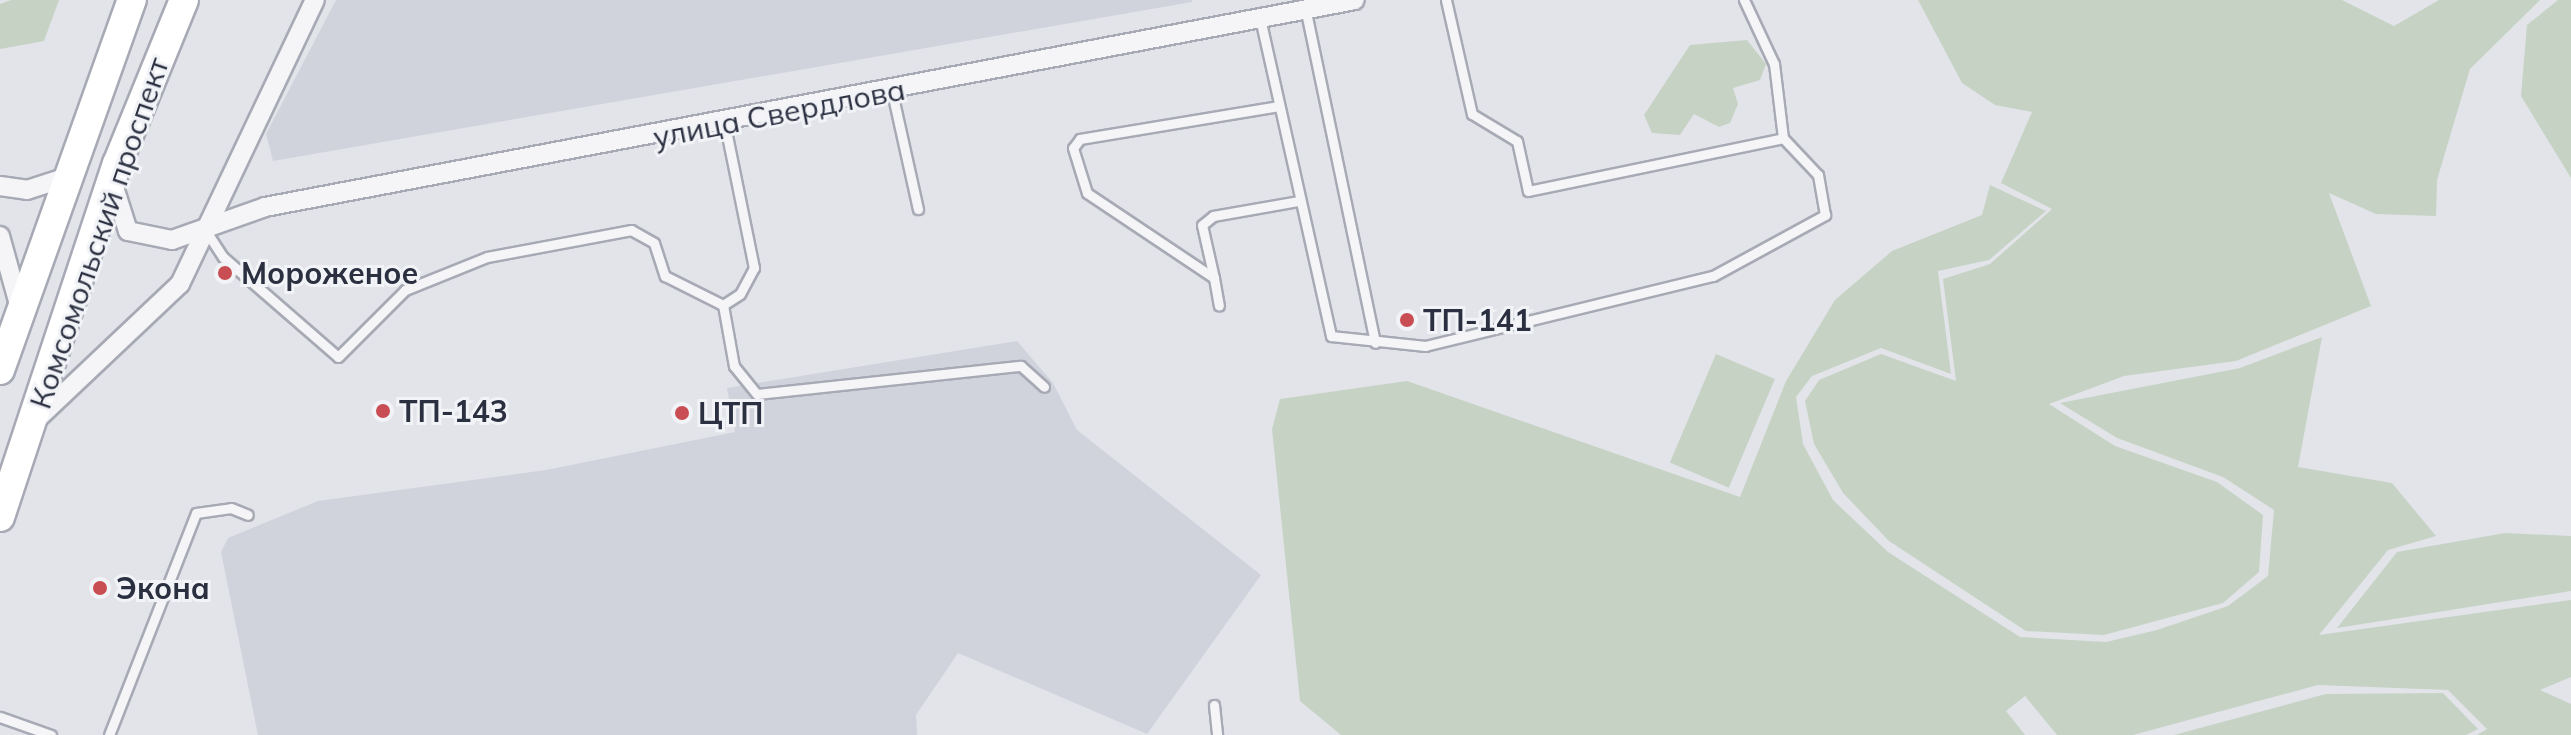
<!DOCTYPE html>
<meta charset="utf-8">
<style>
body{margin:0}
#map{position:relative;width:2571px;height:735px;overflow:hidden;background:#e2e4ea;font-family:Mulish,sans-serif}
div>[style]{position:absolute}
.built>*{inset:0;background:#d0d3dc}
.green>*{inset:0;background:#c6d3c4;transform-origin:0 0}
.roads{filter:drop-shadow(2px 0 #a7aab4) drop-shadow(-2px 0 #a7aab4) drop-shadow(0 2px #a7aab4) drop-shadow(0 -2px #a7aab4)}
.lane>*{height:9px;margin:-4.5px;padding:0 4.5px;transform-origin:4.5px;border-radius:4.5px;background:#f5f5f8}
.street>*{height:18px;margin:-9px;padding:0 9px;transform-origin:9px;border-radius:9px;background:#f5f5f8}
.primary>*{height:28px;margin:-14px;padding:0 14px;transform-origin:14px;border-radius:14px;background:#fff}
.dots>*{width:22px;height:22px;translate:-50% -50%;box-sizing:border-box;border:4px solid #f2f3f7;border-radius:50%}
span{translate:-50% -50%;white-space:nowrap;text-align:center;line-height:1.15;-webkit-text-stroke:6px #f2f3f7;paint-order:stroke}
.street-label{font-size:30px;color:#2b3041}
.poi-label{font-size:30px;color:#2b3041;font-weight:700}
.left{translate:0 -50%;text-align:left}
</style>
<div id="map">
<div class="built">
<div style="clip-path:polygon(336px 0,1192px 0,1192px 2px,273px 161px,266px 134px)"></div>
<div style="clip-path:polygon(1017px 341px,1053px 383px,1077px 430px,1261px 575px,1147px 734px,958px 653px,916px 715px,917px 735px,258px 735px,221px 552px,228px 538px,318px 501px,546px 470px,735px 432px,727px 388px)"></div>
</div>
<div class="green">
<div style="clip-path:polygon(11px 0,59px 0,44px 41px,0 49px,0 4px)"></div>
<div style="clip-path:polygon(1918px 0,2342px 0,2394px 26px,2439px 0,2540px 0,2470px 69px,2437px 180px,2436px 216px,2376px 214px,2329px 193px,2371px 306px,2236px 361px,2124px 376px,2049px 404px,2115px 446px,2217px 482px,2263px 515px,2259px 572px,2223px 603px,2104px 635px,2026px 631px,1889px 541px,1843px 493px,1814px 444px,1805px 401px,1819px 380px,1881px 354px,1956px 381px,1943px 279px,1990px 264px,2052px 209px,2001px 183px,2032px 112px,1995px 105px,1962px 83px)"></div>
<div style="clip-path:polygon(2558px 0,2571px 0,2571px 178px,2521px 96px,2527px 25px)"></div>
<div style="clip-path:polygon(1747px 40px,1766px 64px,1760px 80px,1733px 88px,1738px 104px,1730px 123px,1719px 127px,1694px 114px,1680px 135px,1652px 133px,1644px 115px,1690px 45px)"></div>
<div style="clip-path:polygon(1990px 185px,2046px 211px,1989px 260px,1938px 271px,1951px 374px,1881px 348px,1812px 376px,1796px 397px,1803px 444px,1833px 500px,1888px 552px,2020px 637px,2106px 642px,2157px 630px,2228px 606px,2268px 576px,2274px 510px,2223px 477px,2117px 438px,2060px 403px,2240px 368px,2322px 337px,2298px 467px,2392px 483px,2436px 536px,2388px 550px,2319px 635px,2571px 600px,2571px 677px,2540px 690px,2571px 704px,2571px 735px,2477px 735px,2487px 729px,2448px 690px,2318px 685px,2133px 735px,2057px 735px,2025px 696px,2006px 711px,2025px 735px,1341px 735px,1300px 701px,1272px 429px,1280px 399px,1407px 381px,1740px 497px,1786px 381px,1835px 300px,1892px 251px,1982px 215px)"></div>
<div style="left:1716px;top:354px;width:64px;height:118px;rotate:23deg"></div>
<div style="clip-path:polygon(2505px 533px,2571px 536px,2571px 591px,2337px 628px,2397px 552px)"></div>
<div style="clip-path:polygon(2443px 693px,2478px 729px,2466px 735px,2174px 735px,2326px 694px)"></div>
</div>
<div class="roads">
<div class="lane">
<div style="left:1446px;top:0;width:117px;rotate:77.2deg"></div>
<div style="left:1472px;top:114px;width:52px;rotate:31deg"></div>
<div style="left:1517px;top:141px;width:51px;rotate:77.6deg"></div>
<div style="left:1528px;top:191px;width:260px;rotate:-11.7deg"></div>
<div style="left:1783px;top:138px;width:75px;rotate:-96.9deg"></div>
<div style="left:1774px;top:64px;width:71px;rotate:-115.1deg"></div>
<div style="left:1306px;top:12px;width:338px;rotate:78.2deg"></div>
<div style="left:1260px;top:18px;width:326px;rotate:77.4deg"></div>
<div style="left:1331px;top:336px;width:95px;rotate:6.1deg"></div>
<div style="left:1425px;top:346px;width:296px;rotate:-13.7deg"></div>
<div style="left:1713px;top:276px;width:128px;rotate:-28.6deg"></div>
<div style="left:1825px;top:215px;width:41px;rotate:-99.9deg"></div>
<div style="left:1818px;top:175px;width:51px;rotate:-133.4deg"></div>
<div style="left:892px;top:92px;width:120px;rotate:77.5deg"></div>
<div style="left:1279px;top:106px;width:202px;rotate:170.6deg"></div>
<div style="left:1080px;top:139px;width:11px;rotate:128deg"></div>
<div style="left:1073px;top:148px;width:47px;rotate:72.7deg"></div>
<div style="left:1087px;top:193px;width:153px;rotate:33.8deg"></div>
<div style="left:1214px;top:278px;width:54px;rotate:-102.8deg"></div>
<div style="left:1202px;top:225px;width:14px;rotate:-39deg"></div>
<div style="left:1213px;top:216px;width:86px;rotate:-10deg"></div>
<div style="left:206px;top:231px;width:31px;rotate:57deg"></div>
<div style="left:223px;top:257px;width:152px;rotate:41deg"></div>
<div style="left:338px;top:357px;width:95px;rotate:-45deg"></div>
<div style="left:405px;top:290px;width:88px;rotate:-21.9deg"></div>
<div style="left:487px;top:257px;width:147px;rotate:-10.6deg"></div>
<div style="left:631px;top:230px;width:26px;rotate:29deg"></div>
<div style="left:654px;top:243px;width:35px;rotate:72deg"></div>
<div style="left:665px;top:276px;width:65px;rotate:26.6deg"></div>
<div style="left:723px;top:305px;width:20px;rotate:-33deg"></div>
<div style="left:740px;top:294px;width:30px;rotate:-62deg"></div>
<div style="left:754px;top:268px;width:146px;rotate:-101.5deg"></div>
<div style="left:1214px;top:278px;width:28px;rotate:80deg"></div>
<div style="left:723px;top:305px;width:62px;rotate:79.8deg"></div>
<div style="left:734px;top:366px;width:36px;rotate:51deg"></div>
<div style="left:757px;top:394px;width:265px;rotate:-6.1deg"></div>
<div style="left:1021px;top:366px;width:31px;rotate:42deg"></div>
<div style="left:1214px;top:705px;width:30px;rotate:84deg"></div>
<div style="left:0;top:717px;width:54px;rotate:19.4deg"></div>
<div style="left:109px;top:735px;width:238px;rotate:-68.6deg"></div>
<div style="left:196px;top:513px;width:35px;rotate:-8deg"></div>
<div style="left:231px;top:508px;width:18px;rotate:22deg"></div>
</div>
<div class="street">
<div style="left:113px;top:184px;width:49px;rotate:72.3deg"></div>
<div style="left:128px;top:231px;width:45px;rotate:11.6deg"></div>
<div style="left:172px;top:240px;width:99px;rotate:-19.5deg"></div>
<div style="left:265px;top:207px;width:1109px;rotate:-10.75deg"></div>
<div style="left:0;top:186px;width:27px;rotate:8deg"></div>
<div style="left:27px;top:190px;width:38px;rotate:-18deg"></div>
<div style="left:0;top:236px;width:75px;rotate:74.5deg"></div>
<div style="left:36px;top:420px;width:198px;rotate:-43.4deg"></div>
<div style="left:180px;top:284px;width:314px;rotate:-64.6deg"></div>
</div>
<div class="primary">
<div style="left:0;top:370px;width:393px;rotate:-70.4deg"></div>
<div style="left:0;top:517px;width:372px;rotate:-71.7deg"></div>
<div style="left:117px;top:164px;width:177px;rotate:-67.8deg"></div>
</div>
</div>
<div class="dots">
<div style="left:225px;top:273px;background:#c84e53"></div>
<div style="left:1407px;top:320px;background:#c84e53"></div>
<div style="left:383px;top:411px;background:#c84e53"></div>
<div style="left:682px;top:413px;background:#c84e53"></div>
<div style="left:100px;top:588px;background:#c84e53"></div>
</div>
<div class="street-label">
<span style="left:779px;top:113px;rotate:-11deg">улица Свердлова</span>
<span style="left:99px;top:233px;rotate:-71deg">Комсомольский проспект</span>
</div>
<div class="poi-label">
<span class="left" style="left:241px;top:273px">Мороженое</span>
<span class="left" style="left:1423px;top:320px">ТП-141</span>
<span class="left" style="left:399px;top:411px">ТП-143</span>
<span class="left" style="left:698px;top:413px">ЦТП</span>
<span class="left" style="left:116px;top:588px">Экона</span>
</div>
</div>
